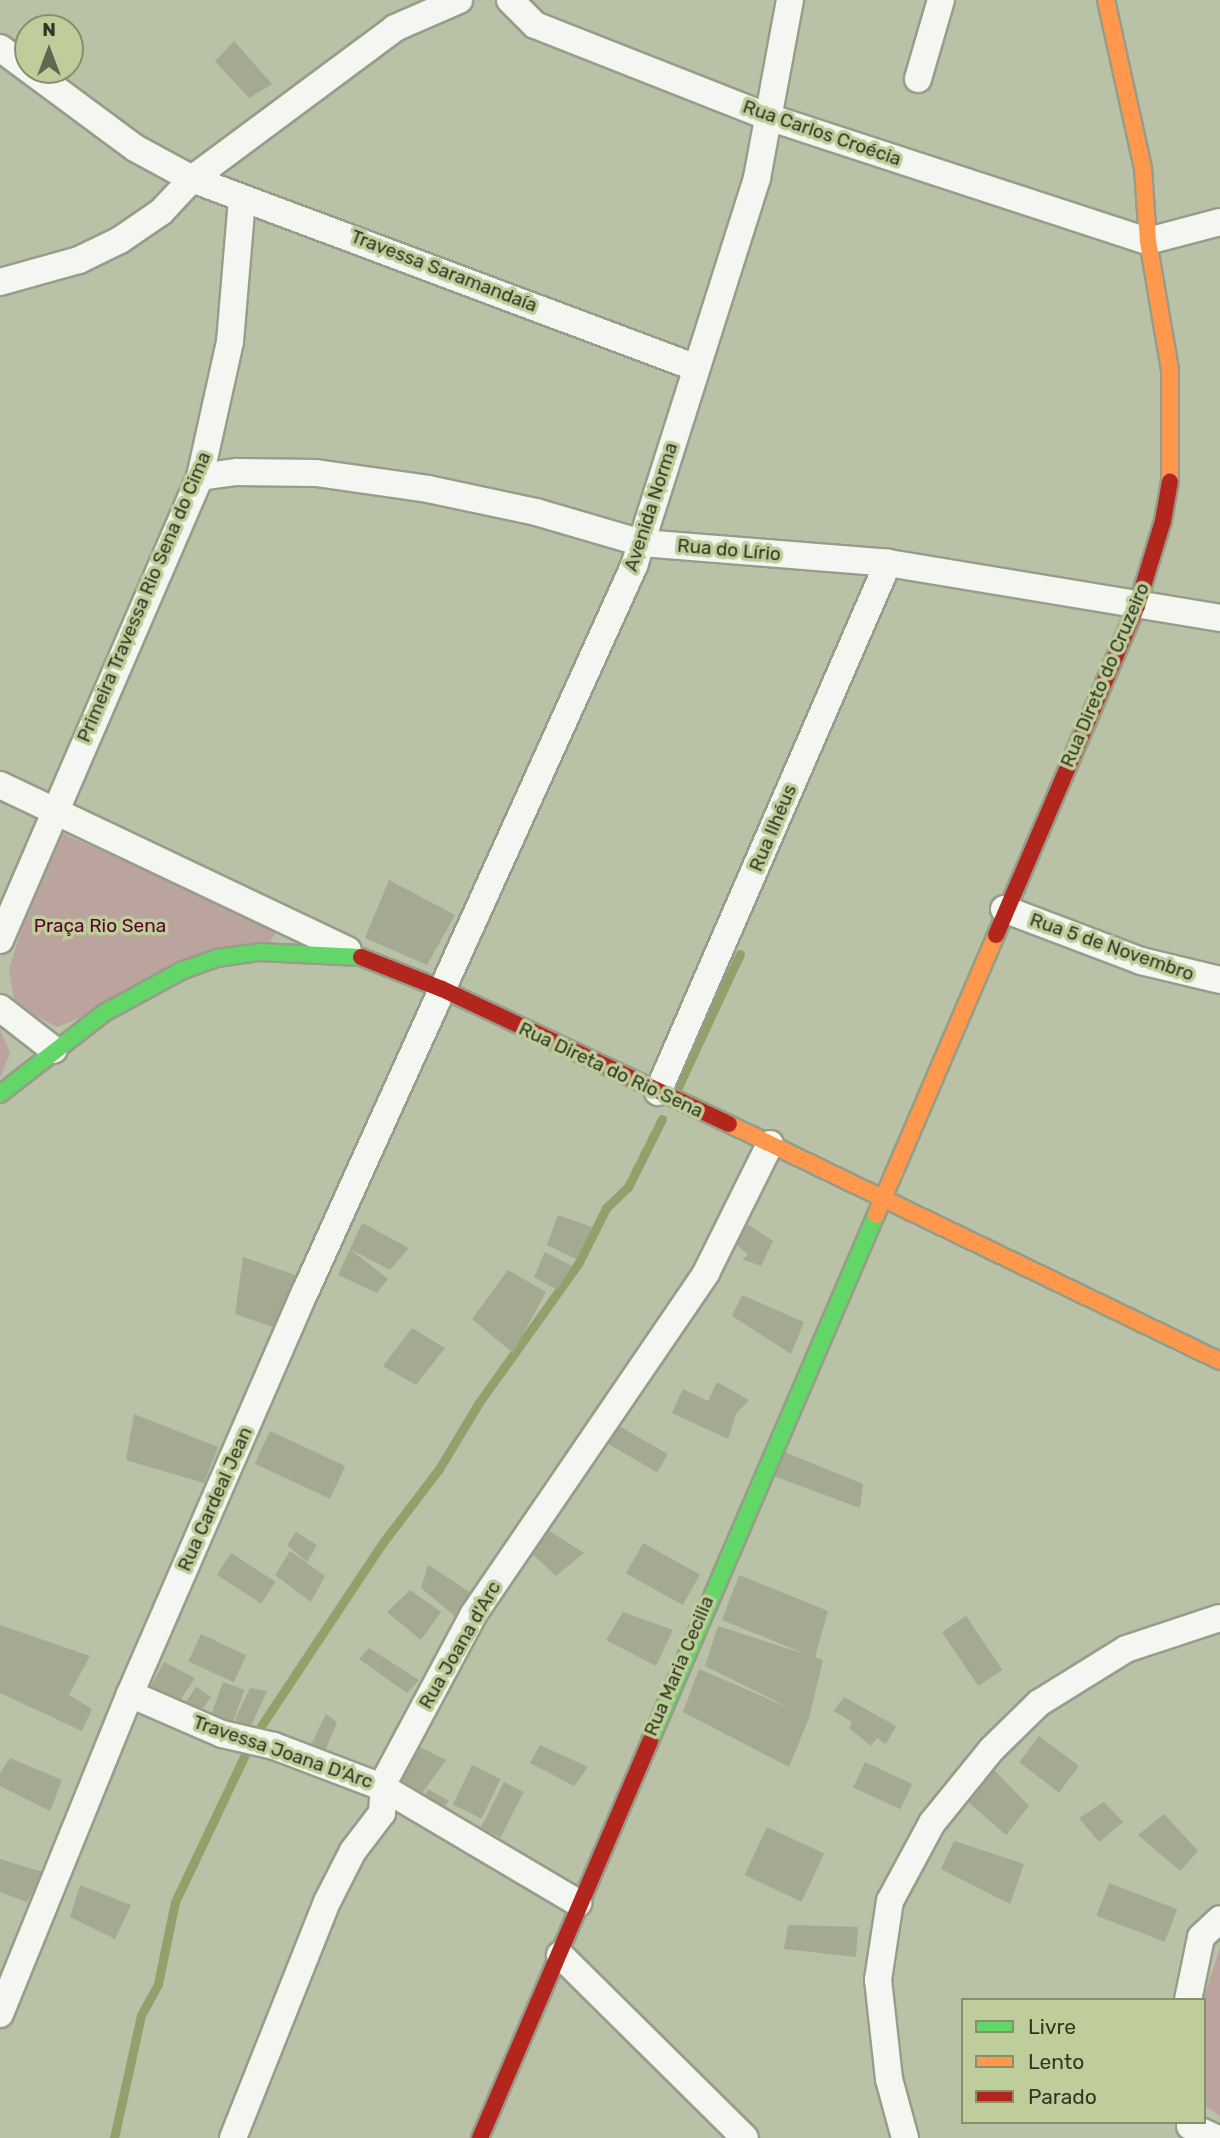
<!DOCTYPE html>
<meta charset="utf-8">
<style>
body{margin:0}
#map{position:relative;width:1220px;height:2138px;overflow:hidden;background:#b9c1a6;font-family:Rubik,sans-serif}
div>[style]{position:absolute}
.green>*{inset:0;background:#bba39e}
.stream>*{height:9px;margin:-4.5px;padding:0 4.5px;transform-origin:4.5px;border-radius:4.5px;background:#92a06b}
.building>*{inset:0;background:#a3aa91;transform-origin:0 0}
.roads{filter:drop-shadow(2px 0 #979d88) drop-shadow(-2px 0 #979d88) drop-shadow(0 2px #979d88) drop-shadow(0 -2px #979d88)}
.street>*{height:26px;margin:-13px;padding:0 13px;transform-origin:13px;border-radius:13px;background:#f4f6f2}
.fast>*{height:16px;margin:-8px;padding:0 8px;transform-origin:8px;border-radius:8px;background:#63d668}
.slow>*{height:16px;margin:-8px;padding:0 8px;transform-origin:8px;border-radius:8px;background:#ff974d}
.jam>*{height:16px;margin:-8px;padding:0 8px;transform-origin:8px;border-radius:8px;background:#b3261e}
span{translate:-50% -50%;white-space:nowrap;text-align:center;line-height:1.15;-webkit-text-stroke:7px #becd9a;paint-order:stroke}
.street-label{font-size:19px;color:#313723}
.park-label{font-size:19px;color:#59012a}
.legend{position:absolute;left:961px;top:1998px;width:245px;height:126px;box-sizing:border-box;background:#becd9a;border:2px solid #86916a;margin:0;padding:9px 12px;list-style:none;font-size:21px;color:#313723}
.legend li{display:flex;align-items:center;gap:14px;height:35px}
.legend b{width:35px;border:2px solid #86916a}
.north{position:absolute;left:14px;top:14px;width:70px;height:70px;box-sizing:border-box;background:#becd9a;border:2px solid #86916a;border-radius:50%;rotate:0deg;font-size:19px;font-weight:700;line-height:28px;text-align:center;color:#313723}
.north::after{content:'';display:block;margin:auto;width:24px;height:32px;background:#616751;clip-path:polygon(50% 0,100% 100%,50% 72%,0 100%)}
</style>
<div id="map">
<div class="green">
<div style="clip-path:polygon(54px 830px,279px 927px,270px 942px,57px 1027px,15px 1005px,9px 969px)"></div>
<div style="clip-path:polygon(0 1029px,10px 1053px,0 1078px)"></div>
<div style="clip-path:polygon(1220px 1948px,1220px 2116px,1204px 2105px,1203px 2000px)"></div>
</div>
<div class="stream">
<div style="left:677px;top:1089px;width:149px;rotate:-65deg"></div>
<div style="left:255px;top:1735px;width:228px;rotate:-56.4deg"></div>
<div style="left:381px;top:1545px;width:96px;rotate:-52.7deg"></div>
<div style="left:439px;top:1469px;width:76px;rotate:-59deg"></div>
<div style="left:478px;top:1404px;width:172px;rotate:-54.5deg"></div>
<div style="left:578px;top:1264px;width:63px;rotate:-63.4deg"></div>
<div style="left:606px;top:1208px;width:30px;rotate:-44deg"></div>
<div style="left:628px;top:1187px;width:76px;rotate:-63.4deg"></div>
<div style="left:114px;top:2138px;width:126px;rotate:-77.6deg"></div>
<div style="left:141px;top:2015px;width:35px;rotate:-61deg"></div>
<div style="left:158px;top:1984px;width:84px;rotate:-78.3deg"></div>
<div style="left:175px;top:1902px;width:177px;rotate:-64.6deg"></div>
</div>
<div class="building">
<div style="clip-path:polygon(234px 41px,272px 84px,249px 98px,215px 61px)"></div>
<div style="clip-path:polygon(389px 880px,455px 915px,427px 965px,365px 938px)"></div>
<div style="clip-path:polygon(558px 1215px,592px 1227px,576px 1259px,547px 1245px)"></div>
<div style="clip-path:polygon(362px 1223px,409px 1248px,390px 1270px,350px 1249px)"></div>
<div style="clip-path:polygon(746px 1223px,773px 1241px,761px 1266px,742px 1259px,748px 1255px,737px 1245px)"></div>
<div style="clip-path:polygon(350px 1249px,388px 1279px,377px 1293px,338px 1275px)"></div>
<div style="clip-path:polygon(545px 1252px,572px 1266px,557px 1290px,534px 1277px)"></div>
<div style="clip-path:polygon(243px 1257px,298px 1276px,276px 1328px,235px 1314px)"></div>
<div style="clip-path:polygon(508px 1270px,546px 1292px,513px 1353px,472px 1319px)"></div>
<div style="clip-path:polygon(742px 1295px,804px 1322px,791px 1354px,732px 1316px)"></div>
<div style="clip-path:polygon(412px 1328px,445px 1348px,416px 1385px,383px 1366px)"></div>
<div style="clip-path:polygon(717px 1382px,749px 1400px,736px 1414px,728px 1439px,672px 1413px,683px 1389px,708px 1401px)"></div>
<div style="clip-path:polygon(134px 1414px,218px 1447px,204px 1483px,126px 1460px)"></div>
<div style="left:614px;top:1423px;width:62px;height:21px;rotate:30deg"></div>
<div style="left:270px;top:1431px;width:83px;height:36px;rotate:25deg"></div>
<div style="clip-path:polygon(782px 1451px,863px 1484px,860px 1508px,773px 1476px)"></div>
<div style="clip-path:polygon(546px 1529px,584px 1553px,556px 1576px,530px 1552px)"></div>
<div style="clip-path:polygon(296px 1532px,317px 1545px,307px 1562px,287px 1545px)"></div>
<div style="left:643px;top:1543px;width:65px;height:35px;rotate:29deg"></div>
<div style="clip-path:polygon(290px 1551px,325px 1576px,311px 1602px,275px 1575px)"></div>
<div style="left:231px;top:1553px;width:53px;height:26px;rotate:33deg"></div>
<div style="clip-path:polygon(428px 1565px,473px 1594px,456px 1617px,421px 1588px)"></div>
<div style="clip-path:polygon(739px 1575px,828px 1611px,815px 1657px,823px 1660px,809px 1718px,789px 1767px,683px 1712px,699px 1669px,794px 1710px,705px 1666px,718px 1626px,808px 1655px,722px 1620px)"></div>
<div style="clip-path:polygon(410px 1590px,441px 1612px,421px 1640px,387px 1612px)"></div>
<div style="clip-path:polygon(623px 1612px,673px 1630px,656px 1666px,606px 1640px)"></div>
<div style="left:966px;top:1616px;width:65px;height:29px;rotate:56deg"></div>
<div style="clip-path:polygon(0 1625px,90px 1656px,69px 1695px,92px 1709px,82px 1731px,0 1693px)"></div>
<div style="left:201px;top:1634px;width:50px;height:30px;rotate:25deg"></div>
<div style="clip-path:polygon(369px 1648px,419px 1680px,407px 1693px,359px 1659px)"></div>
<div style="clip-path:polygon(164px 1662px,195px 1678px,177px 1705px,146px 1695px)"></div>
<div style="left:223px;top:1682px;width:23px;height:43px;rotate:20deg"></div>
<div style="left:196px;top:1687px;width:18px;height:26px;rotate:34deg"></div>
<div style="clip-path:polygon(250px 1688px,267px 1691px,247px 1735px,235px 1719px)"></div>
<div style="clip-path:polygon(844px 1697px,896px 1726px,886px 1744px,877px 1738px,871px 1746px,849px 1728px,852px 1722px,834px 1711px)"></div>
<div style="clip-path:polygon(326px 1714px,337px 1722px,323px 1756px,309px 1749px)"></div>
<div style="left:1039px;top:1736px;width:50px;height:33px;rotate:37deg"></div>
<div style="clip-path:polygon(416px 1745px,446px 1760px,417px 1800px,392px 1784px)"></div>
<div style="clip-path:polygon(540px 1745px,588px 1767px,574px 1786px,530px 1763px)"></div>
<div style="clip-path:polygon(10px 1758px,62px 1780px,50px 1811px,0 1786px,0 1773px)"></div>
<div style="left:865px;top:1762px;width:52px;height:28px;rotate:25deg"></div>
<div style="left:472px;top:1765px;width:32px;height:44px;rotate:26deg"></div>
<div style="clip-path:polygon(994px 1770px,1029px 1806px,1006px 1835px,968px 1802px)"></div>
<div style="left:504px;top:1782px;width:22px;height:51px;rotate:27deg"></div>
<div style="clip-path:polygon(428px 1789px,449px 1801px,443px 1809px,423px 1800px)"></div>
<div style="clip-path:polygon(1104px 1802px,1123px 1822px,1099px 1842px,1079px 1818px)"></div>
<div style="clip-path:polygon(1164px 1814px,1198px 1851px,1180px 1871px,1138px 1835px)"></div>
<div style="left:767px;top:1827px;width:63px;height:53px;rotate:25deg"></div>
<div style="clip-path:polygon(954px 1841px,1024px 1864px,1010px 1904px,941px 1869px)"></div>
<div style="clip-path:polygon(0 1859px,43px 1872px,27px 1902px,0 1892px)"></div>
<div style="left:1109px;top:1883px;width:73px;height:35px;rotate:21deg"></div>
<div style="clip-path:polygon(80px 1885px,131px 1905px,115px 1939px,70px 1917px)"></div>
<div style="clip-path:polygon(788px 1925px,858px 1927px,856px 1957px,784px 1949px)"></div>
</div>
<div class="roads">
<div class="street">
<div style="left:510px;top:0;width:35px;rotate:45deg"></div>
<div style="left:535px;top:25px;width:251px;rotate:21.5deg"></div>
<div style="left:768px;top:117px;width:400px;rotate:18.1deg"></div>
<div style="left:1148px;top:241px;width:74px;rotate:-14.8deg"></div>
<div style="left:0;top:48px;width:168px;rotate:36.5deg"></div>
<div style="left:135px;top:148px;width:65px;rotate:28.5deg"></div>
<div style="left:192px;top:179px;width:536px;rotate:20.53deg"></div>
<div style="left:918px;top:79px;width:82px;rotate:-73.8deg"></div>
<div style="left:0;top:282px;width:82px;rotate:-15.6deg"></div>
<div style="left:79px;top:260px;width:46px;rotate:-26deg"></div>
<div style="left:120px;top:240px;width:50px;rotate:-34.3deg"></div>
<div style="left:161px;top:212px;width:45px;rotate:-46.8deg"></div>
<div style="left:192px;top:179px;width:253px;rotate:-36.6deg"></div>
<div style="left:395px;top:28px;width:70px;rotate:-23.6deg"></div>
<div style="left:200px;top:477px;width:37px;rotate:-8deg"></div>
<div style="left:237px;top:472px;width:79px;rotate:0.7deg"></div>
<div style="left:316px;top:473px;width:113px;rotate:8.1deg"></div>
<div style="left:428px;top:489px;width:110px;rotate:12deg"></div>
<div style="left:536px;top:512px;width:110px;rotate:16.3deg"></div>
<div style="left:642px;top:543px;width:247px;rotate:4.6deg"></div>
<div style="left:888px;top:563px;width:337px;rotate:9.4deg"></div>
<div style="left:0;top:785px;width:385px;rotate:25.4deg"></div>
<div style="left:1004px;top:909px;width:147px;rotate:20.8deg"></div>
<div style="left:1141px;top:961px;width:81px;rotate:13.5deg"></div>
<div style="left:0;top:940px;width:504px;rotate:-66.64deg"></div>
<div style="left:200px;top:477px;width:138px;rotate:-77.5deg"></div>
<div style="left:230px;top:342px;width:144px;rotate:-85.2deg"></div>
<div style="left:0;top:1008px;width:68px;rotate:37.9deg"></div>
<div style="left:658px;top:1092px;width:577px;rotate:-66.5deg"></div>
<div style="left:130px;top:1694px;width:100px;rotate:23.5deg"></div>
<div style="left:222px;top:1734px;width:53px;rotate:13deg"></div>
<div style="left:274px;top:1746px;width:116px;rotate:20.8deg"></div>
<div style="left:382px;top:1787px;width:228px;rotate:30.6deg"></div>
<div style="left:560px;top:1955px;width:260px;rotate:44.7deg"></div>
<div style="left:1188px;top:2000px;width:64px;rotate:-78.3deg"></div>
<div style="left:1201px;top:1937px;width:26px;rotate:-43deg"></div>
<div style="left:0;top:2014px;width:345px;rotate:-67.9deg"></div>
<div style="left:130px;top:1694px;width:441px;rotate:-66.5deg"></div>
<div style="left:306px;top:1290px;width:795px;rotate:-65.63deg"></div>
<div style="left:634px;top:566px;width:407px;rotate:-72.4deg"></div>
<div style="left:757px;top:178px;width:181px;rotate:-79.5deg"></div>
<div style="left:1190px;top:2126px;width:29px;rotate:25deg"></div>
<div style="left:233px;top:2138px;width:254px;rotate:-68.3deg"></div>
<div style="left:327px;top:1902px;width:57px;rotate:-63deg"></div>
<div style="left:353px;top:1851px;width:48px;rotate:-52.7deg"></div>
<div style="left:382px;top:1813px;width:31px;rotate:-86deg"></div>
<div style="left:384px;top:1782px;width:189px;rotate:-61.9deg"></div>
<div style="left:473px;top:1615px;width:414px;rotate:-55.7deg"></div>
<div style="left:706px;top:1273px;width:144px;rotate:-63.6deg"></div>
<div style="left:905px;top:2138px;width:61px;rotate:-105.2deg"></div>
<div style="left:889px;top:2079px;width:100px;rotate:-96.3deg"></div>
<div style="left:878px;top:1980px;width:80px;rotate:-81.4deg"></div>
<div style="left:890px;top:1901px;width:89px;rotate:-61.7deg"></div>
<div style="left:932px;top:1823px;width:95px;rotate:-51deg"></div>
<div style="left:992px;top:1749px;width:66px;rotate:-44.4deg"></div>
<div style="left:1039px;top:1703px;width:102px;rotate:-31.8deg"></div>
<div style="left:1126px;top:1649px;width:99px;rotate:-18.3deg"></div>
</div>
<div class="fast">
<div style="left:0;top:1094px;width:132px;rotate:-37.9deg"></div>
<div style="left:104px;top:1013px;width:88px;rotate:-28.6deg"></div>
<div style="left:181px;top:971px;width:38px;rotate:-20deg"></div>
<div style="left:217px;top:958px;width:42px;rotate:-8.1deg"></div>
<div style="left:259px;top:952px;width:102px;rotate:2.8deg"></div>
<div style="left:650px;top:1741px;width:572px;rotate:-66.75deg"></div>
</div>
<div class="slow">
<div style="left:1106px;top:0;width:172px;rotate:77.6deg"></div>
<div style="left:1143px;top:168px;width:73px;rotate:86.1deg"></div>
<div style="left:1148px;top:241px;width:131px;rotate:80.3deg"></div>
<div style="left:1170px;top:370px;width:112px;rotate:90deg"></div>
<div style="left:729px;top:1124px;width:545px;rotate:25.77deg"></div>
<div style="left:876px;top:1215px;width:305px;rotate:-66.8deg"></div>
</div>
<div class="jam">
<div style="left:996px;top:935px;width:358px;rotate:-66.8deg"></div>
<div style="left:1137px;top:606px;width:89px;rotate:-73deg"></div>
<div style="left:1163px;top:521px;width:40px;rotate:-80deg"></div>
<div style="left:361px;top:957px;width:87px;rotate:21.6deg"></div>
<div style="left:442px;top:989px;width:317px;rotate:25.2deg"></div>
<div style="left:480px;top:2138px;width:432px;rotate:-66.8deg"></div>
</div>
</div>
<div class="street-label">
<span style="left:822px;top:133px;rotate:19deg">Rua Carlos Croécia</span>
<span style="left:444px;top:271px;rotate:21deg">Travessa Saramandaía</span>
<span style="left:651px;top:507px;rotate:-72deg">Avenida Norma</span>
<span style="left:729px;top:550px;rotate:5deg">Rua do Lírio</span>
<span style="left:144px;top:597px;rotate:-67deg">Primeira Travessa Rio Sena do Cima</span>
<span style="left:1105px;top:675px;rotate:-67deg">Rua Direto do Cruzeiro</span>
<span style="left:773px;top:828px;rotate:-67deg">Rua Ilhéus</span>
<span style="left:1112px;top:947px;rotate:19deg">Rua 5 de Novembro</span>
<span style="left:611px;top:1070px;rotate:25deg">Rua Direta do Rio Sena</span>
<span style="left:215px;top:1499px;rotate:-66deg">Rua Cardeal Jean</span>
<span style="left:460px;top:1645px;rotate:-60deg">Rua Joana d'Arc</span>
<span style="left:679px;top:1666px;rotate:-67deg">Rua Maria Cecilia</span>
<span style="left:283px;top:1752px;rotate:19deg">Travessa Joana D'Arc</span>
</div>
<div class="park-label">
<span style="left:100px;top:926px">Praça Rio Sena</span>
</div>
<ul class="legend">
<li><b style="height:9px;background:#63d668"></b>Livre</li>
<li><b style="height:9px;background:#ff974d"></b>Lento</li>
<li><b style="height:9px;background:#b3261e"></b>Parado</li>
</ul>
<div class="north">N</div>
</div>
